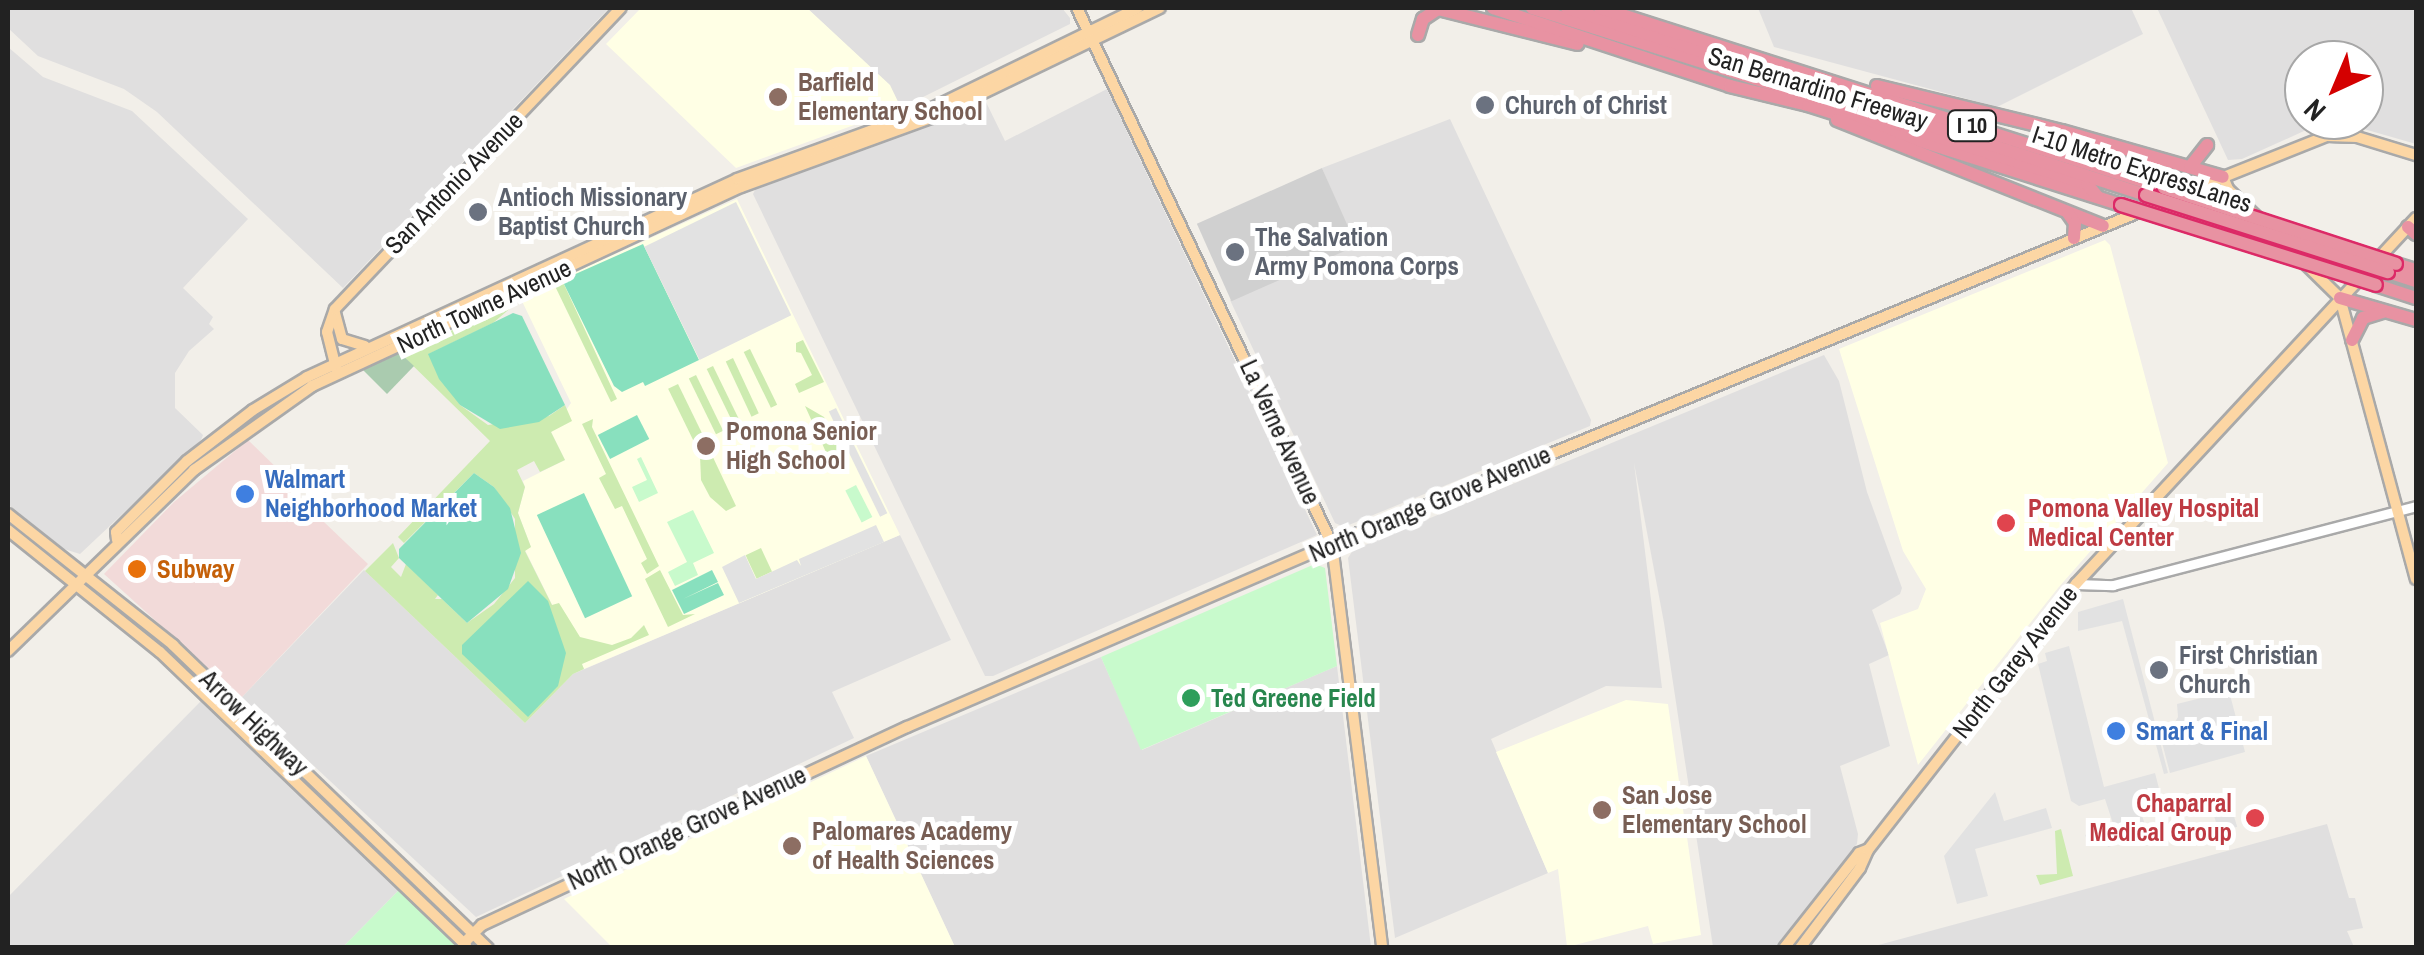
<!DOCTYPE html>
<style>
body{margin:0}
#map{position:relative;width:2424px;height:955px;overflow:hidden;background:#f2efe9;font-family:"Archivo Narrow",sans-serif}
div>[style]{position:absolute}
.residential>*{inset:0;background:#e0dfdf}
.commercial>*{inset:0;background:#f2dad9}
.education>*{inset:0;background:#ffffe5}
.religious>*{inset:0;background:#d0d0d0;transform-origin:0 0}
.grass>*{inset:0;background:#cdebb0;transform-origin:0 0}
.cemetery>*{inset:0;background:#aacbaf}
.park>*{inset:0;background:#c8facc;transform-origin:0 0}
.pitch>*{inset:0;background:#88e0be;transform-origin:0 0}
.parking>*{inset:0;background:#e2e2e2;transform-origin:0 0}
.roads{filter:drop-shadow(2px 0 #a9a9a9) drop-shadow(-2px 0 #a9a9a9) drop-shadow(0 2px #a9a9a9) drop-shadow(0 -2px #a9a9a9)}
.minor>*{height:9px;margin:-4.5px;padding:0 4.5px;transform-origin:4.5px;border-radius:4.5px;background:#fff}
.major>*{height:10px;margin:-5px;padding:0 5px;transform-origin:5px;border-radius:5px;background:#fcd6a4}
.highway>*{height:12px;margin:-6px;padding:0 6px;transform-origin:6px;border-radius:6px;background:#e892a2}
.bridges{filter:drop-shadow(2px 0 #dc2a67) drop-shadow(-2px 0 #dc2a67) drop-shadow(0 2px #dc2a67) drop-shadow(0 -2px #dc2a67)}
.highway-bridge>*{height:12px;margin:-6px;padding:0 6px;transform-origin:6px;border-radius:6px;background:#e892a2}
.dots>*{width:28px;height:28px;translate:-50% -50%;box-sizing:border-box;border:5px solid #fff;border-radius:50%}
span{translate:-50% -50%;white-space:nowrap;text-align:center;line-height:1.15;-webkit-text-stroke:10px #fff;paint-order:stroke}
.shield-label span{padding:2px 8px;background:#fff;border:2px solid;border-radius:8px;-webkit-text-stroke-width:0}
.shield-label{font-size:22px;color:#222;font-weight:700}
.education-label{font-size:25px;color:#785e54;font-weight:700}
.left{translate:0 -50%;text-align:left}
.street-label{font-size:25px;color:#222}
.worship-label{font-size:25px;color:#5b616d;font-weight:700}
.shop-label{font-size:25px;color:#366cbe;font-weight:700}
.health-label{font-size:25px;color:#be3a42;font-weight:700}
.right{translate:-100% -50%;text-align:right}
.food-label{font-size:25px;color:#c56008;font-weight:700}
.leisure-label{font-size:25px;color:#27864d;font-weight:700}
.frame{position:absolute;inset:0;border:10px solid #222;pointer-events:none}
.north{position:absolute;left:2284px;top:40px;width:100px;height:100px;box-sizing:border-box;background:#fff;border:2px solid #a7a7a7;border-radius:50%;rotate:224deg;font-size:28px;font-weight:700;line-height:40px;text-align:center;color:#222}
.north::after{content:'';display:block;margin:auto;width:35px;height:45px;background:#d40000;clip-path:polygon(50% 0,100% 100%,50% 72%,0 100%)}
</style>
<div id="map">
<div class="residential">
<div style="clip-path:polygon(8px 8px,609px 8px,343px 288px,157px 112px,124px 89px,38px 56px,8px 28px)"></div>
<div style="clip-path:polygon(807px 8px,1062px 8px,1070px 18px,1070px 24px,901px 108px,889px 85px)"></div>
<div style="clip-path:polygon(1758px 8px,2131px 8px,2143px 34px,1997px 107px,1774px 47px)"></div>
<div style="clip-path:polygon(evenodd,2157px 8px,2416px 8px,2416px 144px,2350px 125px,2329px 125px,2304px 131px,2242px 159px,2228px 160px,2157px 8px,2304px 60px,2364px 60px,2364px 120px,2304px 120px,2304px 60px)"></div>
<div style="clip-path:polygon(8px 47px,43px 77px,132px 111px,248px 219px,183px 288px,213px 317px,209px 324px,214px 329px,189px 351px,175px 373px,175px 408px,203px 435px,201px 440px,80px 554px,64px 549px,8px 504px)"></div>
<div style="clip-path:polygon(1107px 89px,1317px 535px,993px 676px,985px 676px,753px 194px,756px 188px,870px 148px,984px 98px,1005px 141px)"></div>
<div style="clip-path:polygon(1450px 119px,1591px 420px,1590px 426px,1344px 527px,1335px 523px,1230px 300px,1355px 246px,1322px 168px)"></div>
<div style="clip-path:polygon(1824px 355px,1839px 381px,1867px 492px,1902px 588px,1900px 594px,1872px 610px,1889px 655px,1869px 664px,1890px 746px,1840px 766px,1858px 834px,1857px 844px,1775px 947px,1713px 947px,1664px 623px,1634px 463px,1662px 688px,1606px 686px,1491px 739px,1548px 873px,1395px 938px,1348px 558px,1353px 550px)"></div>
<div style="clip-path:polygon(900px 535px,951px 640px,832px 692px,854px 738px,476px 917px,241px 698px,364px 570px,525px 723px,573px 674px)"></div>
<div style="clip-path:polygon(1101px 657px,1142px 750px,1337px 666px,1371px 947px,955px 947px,866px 756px)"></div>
<div style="clip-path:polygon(201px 701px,399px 890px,343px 947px,8px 948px,8px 897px)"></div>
<div style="clip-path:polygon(2327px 824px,2349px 898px,2355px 898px,2363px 928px,2347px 931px,2354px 947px,1871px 947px)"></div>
</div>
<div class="commercial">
<div style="clip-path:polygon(248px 440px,285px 476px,281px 481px,368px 564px,241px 698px,104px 574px,174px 502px)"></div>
</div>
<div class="education">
<div style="clip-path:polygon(641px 8px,807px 8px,890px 85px,901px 108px,736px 168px,606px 44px)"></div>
<div style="clip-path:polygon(737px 199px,900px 535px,584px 669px,525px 550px,531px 547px,518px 513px,525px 487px,523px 481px,565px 460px,551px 432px,571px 403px,520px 297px)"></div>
<div style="clip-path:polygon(2105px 240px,2110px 245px,2168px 463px,2058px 588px,1918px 765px,1880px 623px,1918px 609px,1926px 589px,1903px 551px,1839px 349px)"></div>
<div style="clip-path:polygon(1626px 700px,1668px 704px,1701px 935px,1653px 944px,1648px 926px,1567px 947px,1558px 869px,1548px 873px,1496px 752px)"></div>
<div style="clip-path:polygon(866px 756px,955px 947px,612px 947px,564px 899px)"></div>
</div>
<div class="religious">
<div style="left:1322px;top:168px;width:85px;height:137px;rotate:66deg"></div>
</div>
<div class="grass">
<div style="clip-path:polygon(562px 280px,617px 399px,611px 402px,554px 284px)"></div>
<div style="clip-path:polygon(511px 301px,513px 306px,493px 323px,429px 354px,460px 405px,488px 425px,549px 416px,565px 405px,572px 421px,551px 432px,565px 460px,540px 472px,534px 461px,517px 470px,525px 487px,518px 513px,531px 547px,525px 551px,552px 605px,559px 603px,580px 637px,612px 645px,631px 638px,644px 625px,649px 635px,582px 664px,584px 669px,573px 674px,525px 723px,365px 571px,393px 543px,399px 558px,391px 567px,401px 577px,406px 564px,438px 595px,435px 599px,442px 599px,467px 623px,494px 604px,515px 578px,515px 519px,494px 487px,474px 473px,404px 543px,398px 537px,490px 441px,402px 355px)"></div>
<div style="clip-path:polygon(803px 340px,824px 382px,799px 393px,795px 384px,812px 375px,801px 353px,796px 352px,796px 343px)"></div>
<div style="left:750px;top:349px;width:62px;height:7px;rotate:64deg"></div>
<div style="left:733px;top:358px;width:61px;height:8px;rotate:65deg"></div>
<div style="left:713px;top:366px;width:62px;height:7px;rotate:64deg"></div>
<div style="left:696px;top:375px;width:62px;height:8px;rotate:64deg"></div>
<div style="left:678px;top:384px;width:62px;height:11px;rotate:64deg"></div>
<div style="clip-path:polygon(805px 406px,824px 417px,843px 455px,830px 461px)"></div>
<div style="clip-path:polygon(593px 419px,592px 427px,659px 566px,647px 574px,641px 563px,647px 559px,622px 506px,615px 509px,599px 478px,606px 474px,582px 424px)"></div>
<div style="clip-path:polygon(710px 451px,736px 506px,726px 511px,710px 497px,701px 480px,700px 455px)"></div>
<div style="left:761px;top:548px;width:26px;height:17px;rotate:65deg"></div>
<div style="clip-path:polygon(660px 570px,683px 615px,695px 614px,668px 627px,645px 579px)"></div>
<div style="clip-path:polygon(2061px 829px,2073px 876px,2040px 885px,2036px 875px,2057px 874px,2055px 831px)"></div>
</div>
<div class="cemetery">
<div style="clip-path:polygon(400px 353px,414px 366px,387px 394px,362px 369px)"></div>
</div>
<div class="park">
<div style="clip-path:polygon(641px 457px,658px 493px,639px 502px,632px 487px,647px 480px,637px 459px)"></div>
<div style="left:856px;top:485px;width:36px;height:12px;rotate:63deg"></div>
<div style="clip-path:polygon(693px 510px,714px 553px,693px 563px,698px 575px,675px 586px,668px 572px,687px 562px,667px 522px)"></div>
<div style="clip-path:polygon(1315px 564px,1325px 568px,1337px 666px,1141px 750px,1101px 657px)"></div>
<div style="clip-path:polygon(399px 890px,459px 947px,343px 947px)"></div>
</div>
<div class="pitch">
<div style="clip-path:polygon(643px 244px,699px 360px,645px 386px,643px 382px,622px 392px,614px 386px,562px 280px)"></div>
<div style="clip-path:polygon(513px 313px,522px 316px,565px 405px,539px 422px,500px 429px,460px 405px,439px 379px,428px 354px)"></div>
<div style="left:637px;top:415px;width:27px;height:44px;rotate:63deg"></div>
<div style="clip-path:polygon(474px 473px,494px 487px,510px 508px,521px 553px,508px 589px,467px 623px,399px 558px,399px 549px)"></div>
<div style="left:584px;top:493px;width:114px;height:52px;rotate:65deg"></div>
<div style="clip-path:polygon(712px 570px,718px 582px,683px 599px,718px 583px,724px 595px,684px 614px,672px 590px)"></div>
<div style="clip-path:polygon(528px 581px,548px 601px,566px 653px,558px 686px,528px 717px,462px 654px,462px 645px)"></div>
</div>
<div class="parking">
<div style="left:736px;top:202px;width:126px;height:102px;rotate:64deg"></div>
<div style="left:836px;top:408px;width:117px;height:8px;rotate:64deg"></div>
<div style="clip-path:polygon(876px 525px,884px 542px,739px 603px,722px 567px,745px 555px,756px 579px,797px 560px,801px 566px,799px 559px)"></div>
<div style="clip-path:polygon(2123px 599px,2168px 773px,2164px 774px,2122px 621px,2078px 631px,2078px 612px)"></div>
<div style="clip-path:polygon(2069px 646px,2104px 787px,2155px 773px,2164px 808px,2141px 813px,2148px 833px,2129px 838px,2117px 836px,2105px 799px,2079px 806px,2071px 801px,2038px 664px,2047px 661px,2045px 653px)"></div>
<div style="clip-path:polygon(2229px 691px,2245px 752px,2170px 773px,2160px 735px,2169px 732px,2178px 717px,2177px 704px)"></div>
<div style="clip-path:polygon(1995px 792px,2004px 821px,2046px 808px,2052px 828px,1975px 849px,1988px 896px,1957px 904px,1944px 856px)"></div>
<div style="left:2229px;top:800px;width:28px;height:19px;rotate:73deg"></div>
<div style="clip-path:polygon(2110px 821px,2117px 844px,2108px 847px,2104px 836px,2087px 840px,2085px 835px,2096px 831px,2095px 825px)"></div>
</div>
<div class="roads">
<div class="minor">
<div style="left:2076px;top:584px;width:37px;rotate:2deg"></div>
<div style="left:2113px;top:585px;width:313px;rotate:-14.6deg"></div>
</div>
<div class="major">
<div style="left:1077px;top:8px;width:594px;rotate:64.56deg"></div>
<div style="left:1332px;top:544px;width:407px;rotate:82.9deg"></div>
<div style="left:2223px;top:177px;width:13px;rotate:67deg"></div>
<div style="left:2228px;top:189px;width:42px;rotate:44deg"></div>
<div style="left:2181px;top:194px;width:157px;rotate:-21.7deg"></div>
<div style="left:2327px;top:136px;width:30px;rotate:2deg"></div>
<div style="left:2357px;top:137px;width:62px;rotate:17deg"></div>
<div style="left:2281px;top:240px;width:83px;rotate:44.5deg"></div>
<div style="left:2340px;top:298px;width:291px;rotate:74.9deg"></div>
<div style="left:335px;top:313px;width:27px;rotate:75deg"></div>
<div style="left:342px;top:339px;width:24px;rotate:17deg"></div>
<div style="left:336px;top:368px;width:37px;rotate:-104deg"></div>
<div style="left:327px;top:332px;width:24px;rotate:-71deg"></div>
<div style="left:335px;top:309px;width:415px;rotate:-46.5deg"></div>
<div style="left:8px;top:514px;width:211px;rotate:38.4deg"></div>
<div style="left:173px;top:645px;width:437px;rotate:43.9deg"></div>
<div style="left:8px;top:530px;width:195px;rotate:38.8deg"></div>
<div style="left:160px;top:652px;width:424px;rotate:43.8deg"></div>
<div style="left:117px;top:540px;width:8px;rotate:-97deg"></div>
<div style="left:116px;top:532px;width:100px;rotate:-45deg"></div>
<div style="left:187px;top:461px;width:83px;rotate:-37.7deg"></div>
<div style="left:253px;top:410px;width:63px;rotate:-31.4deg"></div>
<div style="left:307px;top:377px;width:473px;rotate:-24.7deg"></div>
<div style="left:737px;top:179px;width:203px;rotate:-19.9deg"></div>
<div style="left:928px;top:110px;width:233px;rotate:-25.9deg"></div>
<div style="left:8px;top:651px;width:260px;rotate:-44.2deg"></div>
<div style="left:194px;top:470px;width:145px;rotate:-35.4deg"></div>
<div style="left:312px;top:386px;width:473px;rotate:-24.9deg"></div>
<div style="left:741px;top:187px;width:202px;rotate:-20deg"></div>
<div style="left:931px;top:118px;width:254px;rotate:-25.7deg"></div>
<div style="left:464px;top:943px;width:25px;rotate:-45deg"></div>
<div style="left:482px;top:925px;width:469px;rotate:-25deg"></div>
<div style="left:907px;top:727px;width:463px;rotate:-23.3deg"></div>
<div style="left:1332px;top:544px;width:902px;rotate:-22.36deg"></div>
<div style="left:1784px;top:948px;width:121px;rotate:-51.7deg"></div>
<div style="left:1859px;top:853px;width:9px;rotate:-21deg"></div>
<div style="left:1800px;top:948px;width:100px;rotate:-53.1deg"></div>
<div style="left:1860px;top:868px;width:20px;rotate:-66deg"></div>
<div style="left:1868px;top:850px;width:338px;rotate:-52deg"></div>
<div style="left:2076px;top:584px;width:500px;rotate:-47.1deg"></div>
</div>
<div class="highway">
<div style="left:1434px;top:8px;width:148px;rotate:14deg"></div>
<div style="left:1493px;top:8px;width:250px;rotate:18.2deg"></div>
<div style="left:1730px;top:86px;width:80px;rotate:13.7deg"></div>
<div style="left:1808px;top:105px;width:329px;rotate:17.7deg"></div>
<div style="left:1532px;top:8px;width:582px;rotate:17.59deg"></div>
<div style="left:2087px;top:184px;width:17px;rotate:50deg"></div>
<div style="left:1567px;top:8px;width:608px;rotate:17.9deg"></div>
<div style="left:1600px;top:8px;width:592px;rotate:17.7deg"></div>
<div style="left:1418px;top:35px;width:17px;rotate:-73deg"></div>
<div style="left:1423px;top:19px;width:18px;rotate:-34deg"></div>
<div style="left:1877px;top:86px;width:190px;rotate:13.7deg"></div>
<div style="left:2062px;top:131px;width:167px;rotate:15.9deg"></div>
<div style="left:1837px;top:120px;width:286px;rotate:21.7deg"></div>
<div style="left:2190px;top:167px;width:28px;rotate:-52deg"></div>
<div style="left:2068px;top:213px;width:12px;rotate:55deg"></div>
<div style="left:2075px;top:223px;width:15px;rotate:94deg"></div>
<div style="left:2408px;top:227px;width:11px;rotate:41deg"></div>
<div style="left:2396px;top:264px;width:21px;rotate:17deg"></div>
<div style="left:2388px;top:272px;width:29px;rotate:18deg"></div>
<div style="left:2376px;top:285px;width:42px;rotate:18deg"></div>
<div style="left:2340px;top:298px;width:79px;rotate:16.1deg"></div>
<div style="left:2352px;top:340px;width:25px;rotate:-63deg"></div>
<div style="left:2363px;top:318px;width:21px;rotate:-17deg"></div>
</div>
</div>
<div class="bridges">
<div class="highway-bridge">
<div style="left:2164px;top:188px;width:244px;rotate:18.1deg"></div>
<div style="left:2146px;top:195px;width:254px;rotate:17.7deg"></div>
<div style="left:2121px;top:205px;width:267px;rotate:17.4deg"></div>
</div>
</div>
<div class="dots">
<div style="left:778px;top:97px;background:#8d6e63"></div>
<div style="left:1485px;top:105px;background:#6b7280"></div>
<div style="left:478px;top:212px;background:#6b7280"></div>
<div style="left:1235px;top:252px;background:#6b7280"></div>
<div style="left:706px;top:446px;background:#8d6e63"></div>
<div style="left:245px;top:494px;background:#3f7fe0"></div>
<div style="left:2006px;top:523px;background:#e0444e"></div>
<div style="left:137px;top:569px;background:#e8710a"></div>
<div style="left:2159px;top:670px;background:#6b7280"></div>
<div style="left:1191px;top:698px;background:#2e9e5b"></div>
<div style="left:2116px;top:731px;background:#3f7fe0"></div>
<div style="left:1602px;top:810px;background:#8d6e63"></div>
<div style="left:2255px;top:818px;background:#e0444e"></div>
<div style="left:792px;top:846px;background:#8d6e63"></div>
</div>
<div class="shield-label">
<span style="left:1972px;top:126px">I 10</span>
</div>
<div class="education-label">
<span class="left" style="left:798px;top:97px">Barfield<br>Elementary School</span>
<span class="left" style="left:726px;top:446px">Pomona Senior<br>High School</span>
<span class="left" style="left:1622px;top:810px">San Jose<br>Elementary School</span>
<span class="left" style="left:812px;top:846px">Palomares Academy<br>of Health Sciences</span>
</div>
<div class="street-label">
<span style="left:1818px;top:88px;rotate:17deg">San Bernardino Freeway</span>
<span style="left:2142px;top:169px;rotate:18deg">I-10 Metro ExpressLanes</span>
<span style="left:454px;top:183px;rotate:-46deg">San Antonio Avenue</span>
<span style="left:484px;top:306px;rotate:-25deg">North Towne Avenue</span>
<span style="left:1280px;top:432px;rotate:65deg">La Verne Avenue</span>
<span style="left:1430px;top:504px;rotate:-23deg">North Orange Grove Avenue</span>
<span style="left:2015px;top:662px;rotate:-52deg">North Garey Avenue</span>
<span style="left:254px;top:723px;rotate:44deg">Arrow Highway</span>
<span style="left:687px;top:828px;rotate:-25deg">North Orange Grove Avenue</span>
</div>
<div class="worship-label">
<span class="left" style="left:1505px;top:105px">Church of Christ</span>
<span class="left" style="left:498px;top:212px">Antioch Missionary<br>Baptist Church</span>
<span class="left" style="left:1255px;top:252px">The Salvation<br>Army Pomona Corps</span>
<span class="left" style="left:2179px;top:670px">First Christian<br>Church</span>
</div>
<div class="shop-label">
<span class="left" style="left:265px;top:494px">Walmart<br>Neighborhood Market</span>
<span class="left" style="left:2136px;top:731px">Smart &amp; Final</span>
</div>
<div class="health-label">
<span class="left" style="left:2028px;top:523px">Pomona Valley Hospital<br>Medical Center</span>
<span class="right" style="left:2232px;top:818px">Chaparral<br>Medical Group</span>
</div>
<div class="food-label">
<span class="left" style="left:157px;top:569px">Subway</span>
</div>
<div class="leisure-label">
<span class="left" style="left:1211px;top:698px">Ted Greene Field</span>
</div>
<div class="frame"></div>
<div class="north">N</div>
</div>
